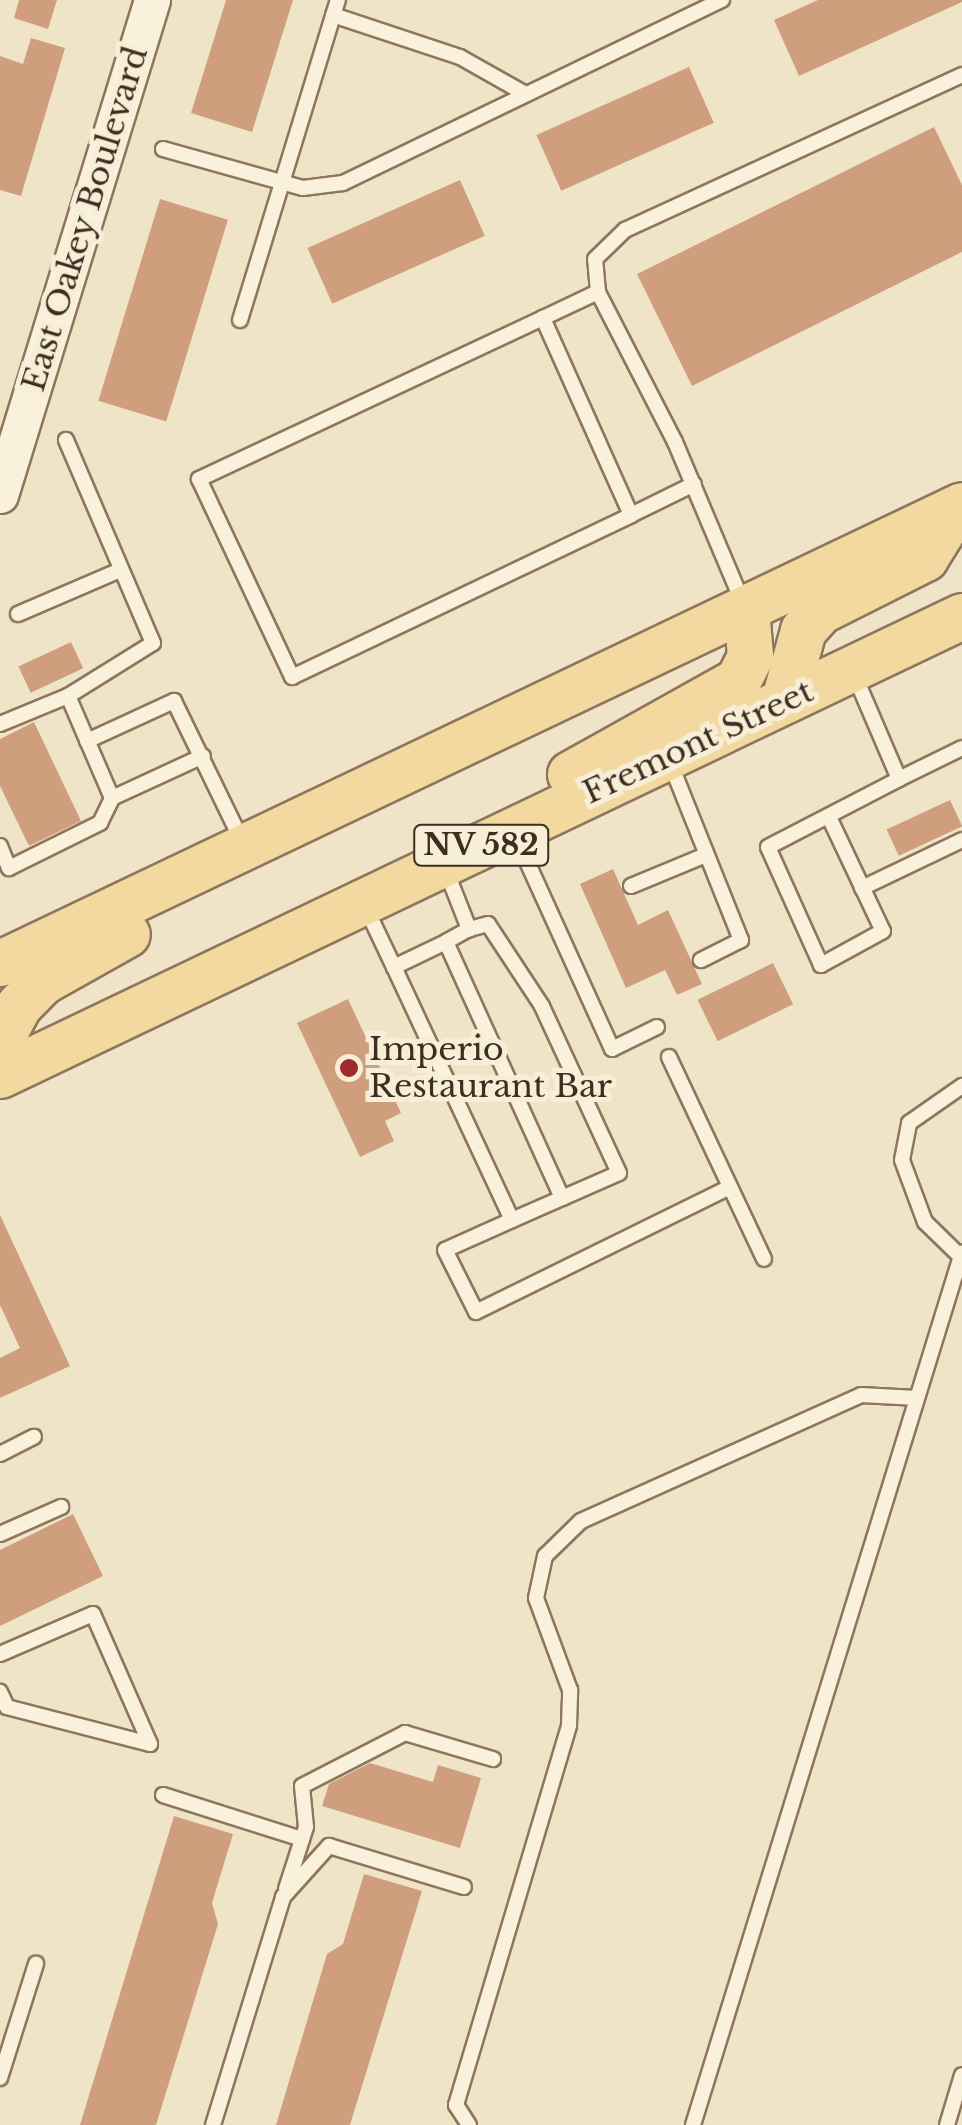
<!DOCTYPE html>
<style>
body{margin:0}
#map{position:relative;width:962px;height:2125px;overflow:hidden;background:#f0e4c8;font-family:"Libre Baskerville",serif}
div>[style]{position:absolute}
.building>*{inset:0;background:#cf9f7d;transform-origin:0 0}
.roads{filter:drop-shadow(2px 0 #8d765c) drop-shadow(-2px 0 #8d765c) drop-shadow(0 2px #8d765c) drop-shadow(0 -2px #8d765c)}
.service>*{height:14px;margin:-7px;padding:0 7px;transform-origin:7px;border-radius:7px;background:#faf1dc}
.tertiary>*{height:35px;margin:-17.5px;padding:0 17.5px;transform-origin:17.5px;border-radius:17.5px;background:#faf1dc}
.primary>*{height:45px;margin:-22.5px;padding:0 22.5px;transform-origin:22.5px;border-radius:22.5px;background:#f3d9a0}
.dots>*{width:28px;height:28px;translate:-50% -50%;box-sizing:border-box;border:5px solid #f7eed8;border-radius:50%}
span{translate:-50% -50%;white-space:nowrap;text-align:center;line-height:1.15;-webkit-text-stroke:10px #f7eed8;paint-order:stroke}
.shield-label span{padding:2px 8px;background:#f7eed8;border:2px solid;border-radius:8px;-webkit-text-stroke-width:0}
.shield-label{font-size:30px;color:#3d2e20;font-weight:700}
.street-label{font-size:32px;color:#3d2e20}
.poi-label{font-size:32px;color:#3d2e20}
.left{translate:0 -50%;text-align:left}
</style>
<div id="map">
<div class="building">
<div style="clip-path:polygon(19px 0,57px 0,48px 29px,14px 18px)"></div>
<div style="clip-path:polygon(226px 0,293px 0,252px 132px,191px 113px)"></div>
<div style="clip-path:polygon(818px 0,962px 0,962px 2px,799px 76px,774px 20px)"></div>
<div style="clip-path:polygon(31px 38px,65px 48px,21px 196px,0 190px,0 56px,23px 64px)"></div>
<div style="left:689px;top:67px;width:61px;height:167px;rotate:66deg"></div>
<div style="clip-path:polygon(934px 127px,962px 185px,962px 252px,692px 386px,637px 274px)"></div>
<div style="left:460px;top:180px;width:61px;height:167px;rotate:66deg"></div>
<div style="left:160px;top:199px;width:71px;height:211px;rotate:17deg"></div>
<div style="left:71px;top:642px;width:29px;height:58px;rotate:65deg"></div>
<div style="clip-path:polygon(34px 722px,81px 821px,29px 846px,0 786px,0 739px)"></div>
<div style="left:950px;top:800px;width:29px;height:70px;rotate:65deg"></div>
<div style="clip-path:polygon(613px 869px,638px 925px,668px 910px,702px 984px,677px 995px,665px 970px,626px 988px,580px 884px)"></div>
<div style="left:773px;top:963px;width:46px;height:84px;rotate:64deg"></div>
<div style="clip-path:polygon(348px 999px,401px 1113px,385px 1121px,394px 1141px,360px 1157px,297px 1023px)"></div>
<div style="clip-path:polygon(0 1215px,70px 1366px,0 1398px,0 1358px,20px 1348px,0 1305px)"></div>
<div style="clip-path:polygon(73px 1514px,103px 1576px,0 1626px,0 1550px)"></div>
<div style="clip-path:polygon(370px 1763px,433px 1782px,438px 1765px,481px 1778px,460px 1848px,322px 1806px,329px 1784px)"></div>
<div style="clip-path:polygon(174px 1816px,233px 1834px,212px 1903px,218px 1924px,156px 2125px,80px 2125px)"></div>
<div style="clip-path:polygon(364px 1874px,422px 1891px,350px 2125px,276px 2125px,327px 1954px,343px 1944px)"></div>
</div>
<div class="roads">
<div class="service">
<div style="left:333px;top:15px;width:134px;rotate:18.3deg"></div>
<div style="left:460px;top:57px;width:73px;rotate:29.4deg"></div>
<div style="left:163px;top:149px;width:145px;rotate:15.6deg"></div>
<div style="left:303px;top:188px;width:40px;rotate:-7.1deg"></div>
<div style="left:343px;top:183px;width:421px;rotate:-25.8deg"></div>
<div style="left:543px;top:318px;width:61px;rotate:-25.3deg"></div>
<div style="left:240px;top:320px;width:335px;rotate:-73deg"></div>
<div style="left:631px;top:515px;width:216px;rotate:-114.1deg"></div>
<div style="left:543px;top:318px;width:380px;rotate:154.9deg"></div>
<div style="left:199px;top:479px;width:219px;rotate:64.8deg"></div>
<div style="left:292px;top:677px;width:376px;rotate:-25.5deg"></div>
<div style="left:631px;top:515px;width:70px;rotate:-26.2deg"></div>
<div style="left:743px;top:603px;width:175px;rotate:-112.9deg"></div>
<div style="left:675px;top:442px;width:169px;rotate:-117.2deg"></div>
<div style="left:598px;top:292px;width:33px;rotate:-95deg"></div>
<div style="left:595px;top:259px;width:42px;rotate:-44deg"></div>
<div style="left:625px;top:230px;width:371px;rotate:-24.7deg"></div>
<div style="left:18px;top:614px;width:111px;rotate:-23.3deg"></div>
<div style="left:0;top:724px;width:74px;rotate:-22.4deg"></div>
<div style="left:68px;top:696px;width:100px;rotate:-31.9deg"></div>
<div style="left:153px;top:643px;width:221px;rotate:-113.2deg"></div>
<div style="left:87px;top:741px;width:96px;rotate:-24.7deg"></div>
<div style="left:174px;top:701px;width:156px;rotate:64.1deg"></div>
<div style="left:669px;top:760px;width:194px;rotate:68.2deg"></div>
<div style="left:741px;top:940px;width:45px;rotate:153.4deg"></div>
<div style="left:899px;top:779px;width:70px;rotate:-26.2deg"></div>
<div style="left:112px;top:798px;width:100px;rotate:-24.8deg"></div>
<div style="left:829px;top:817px;width:126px;rotate:64.7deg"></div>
<div style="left:883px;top:931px;width:71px;rotate:151.3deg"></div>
<div style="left:821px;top:965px;width:129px;rotate:-114.2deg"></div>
<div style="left:768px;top:847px;width:148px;rotate:-27.4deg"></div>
<div style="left:899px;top:779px;width:114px;rotate:-113.2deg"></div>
<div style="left:515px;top:835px;width:235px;rotate:65.6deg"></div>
<div style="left:612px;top:1049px;width:50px;rotate:-26.1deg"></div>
<div style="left:0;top:846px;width:24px;rotate:68deg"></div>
<div style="left:9px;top:868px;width:102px;rotate:-26.3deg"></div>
<div style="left:100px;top:823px;width:28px;rotate:-64deg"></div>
<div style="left:112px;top:798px;width:111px;rotate:-113.3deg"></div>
<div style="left:445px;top:868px;width:66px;rotate:68.5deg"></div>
<div style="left:631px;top:886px;width:81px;rotate:-22.5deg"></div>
<div style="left:862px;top:888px;width:111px;rotate:-25.6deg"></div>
<div style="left:365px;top:906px;width:68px;rotate:64.6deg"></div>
<div style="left:446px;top:942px;width:58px;rotate:154.3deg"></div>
<div style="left:394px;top:967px;width:279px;rotate:65deg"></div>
<div style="left:512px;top:1220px;width:55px;rotate:-23.7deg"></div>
<div style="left:562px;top:1198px;width:62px;rotate:-23.7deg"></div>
<div style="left:619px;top:1173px;width:184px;rotate:-114.8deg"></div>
<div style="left:542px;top:1006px;width:98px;rotate:-123.4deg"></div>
<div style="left:488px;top:924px;width:20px;rotate:165deg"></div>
<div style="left:469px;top:929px;width:26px;rotate:151deg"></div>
<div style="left:446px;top:942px;width:281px;rotate:65.6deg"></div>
<div style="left:669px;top:1057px;width:223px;rotate:64.8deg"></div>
<div style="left:512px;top:1220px;width:73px;rotate:155.9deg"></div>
<div style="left:445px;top:1250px;width:69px;rotate:63.4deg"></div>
<div style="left:476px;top:1312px;width:283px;rotate:-26.2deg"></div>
<div style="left:961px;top:1257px;width:50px;rotate:-135.8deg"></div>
<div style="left:925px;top:1222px;width:66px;rotate:-110.4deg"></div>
<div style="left:902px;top:1160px;width:38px;rotate:-79deg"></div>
<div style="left:909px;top:1123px;width:65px;rotate:-34.9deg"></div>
<div style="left:0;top:1454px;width:38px;rotate:-27deg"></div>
<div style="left:0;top:1534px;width:67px;rotate:-23.9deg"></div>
<div style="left:0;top:1654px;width:101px;rotate:-23.3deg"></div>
<div style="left:93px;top:1614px;width:142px;rotate:66.3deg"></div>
<div style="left:150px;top:1744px;width:148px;rotate:-165.5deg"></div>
<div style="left:7px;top:1707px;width:17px;rotate:-115deg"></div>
<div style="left:163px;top:1795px;width:146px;rotate:17.6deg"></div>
<div style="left:286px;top:1889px;width:65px;rotate:-72.1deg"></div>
<div style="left:306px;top:1827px;width:41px;rotate:-95.6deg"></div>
<div style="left:302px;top:1786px;width:116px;rotate:-27.2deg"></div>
<div style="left:405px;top:1733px;width:92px;rotate:16.5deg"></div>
<div style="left:0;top:2078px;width:120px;rotate:-72.5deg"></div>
<div style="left:213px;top:2125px;width:239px;rotate:-72.9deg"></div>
<div style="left:283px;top:1897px;width:69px;rotate:-48deg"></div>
<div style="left:329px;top:1846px;width:141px;rotate:16.9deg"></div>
<div style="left:469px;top:2125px;width:24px;rotate:-123deg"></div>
<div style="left:456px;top:2105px;width:396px;rotate:-73.4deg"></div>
<div style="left:569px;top:1725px;width:35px;rotate:-88deg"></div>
<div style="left:570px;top:1690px;width:98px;rotate:-110.3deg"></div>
<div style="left:536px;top:1598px;width:43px;rotate:-77.9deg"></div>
<div style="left:545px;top:1556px;width:50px;rotate:-44.2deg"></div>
<div style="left:581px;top:1521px;width:307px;rotate:-24.2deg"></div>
<div style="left:861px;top:1395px;width:56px;rotate:3.1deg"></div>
<div style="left:693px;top:2125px;width:913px;rotate:-72.86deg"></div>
<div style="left:947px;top:2125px;width:52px;rotate:-73.3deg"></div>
</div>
<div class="tertiary">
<div style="left:0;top:495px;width:518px;rotate:-72.93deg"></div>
</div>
<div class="primary">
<div style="left:784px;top:700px;width:73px;rotate:-74.8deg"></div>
<div style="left:803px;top:630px;width:25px;rotate:-48deg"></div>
<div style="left:820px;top:611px;width:118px;rotate:-26.8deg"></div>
<div style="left:925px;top:558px;width:59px;rotate:-58.2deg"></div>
<div style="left:570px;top:774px;width:193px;rotate:-29.2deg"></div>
<div style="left:738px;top:680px;width:27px;rotate:-63deg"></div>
<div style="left:750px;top:656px;width:48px;rotate:-94.8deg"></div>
<div style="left:0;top:963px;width:1065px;rotate:-25.46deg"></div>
<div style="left:3px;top:1073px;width:38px;rotate:-90deg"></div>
<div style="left:3px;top:1035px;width:34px;rotate:-62deg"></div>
<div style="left:19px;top:1005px;width:34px;rotate:-45deg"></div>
<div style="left:43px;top:981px;width:96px;rotate:-29.2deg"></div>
<div style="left:0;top:1075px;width:1066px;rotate:-25.51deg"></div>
</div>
</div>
<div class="dots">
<div style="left:349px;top:1068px;background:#9e2a2b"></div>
</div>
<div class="shield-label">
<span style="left:481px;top:845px">NV 582</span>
</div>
<div class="street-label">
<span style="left:85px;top:219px;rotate:-73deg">East Oakey Boulevard</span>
<span style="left:698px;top:742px;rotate:-25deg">Fremont Street</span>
</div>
<div class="poi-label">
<span class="left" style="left:369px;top:1068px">Imperio<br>Restaurant Bar</span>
</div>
</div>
